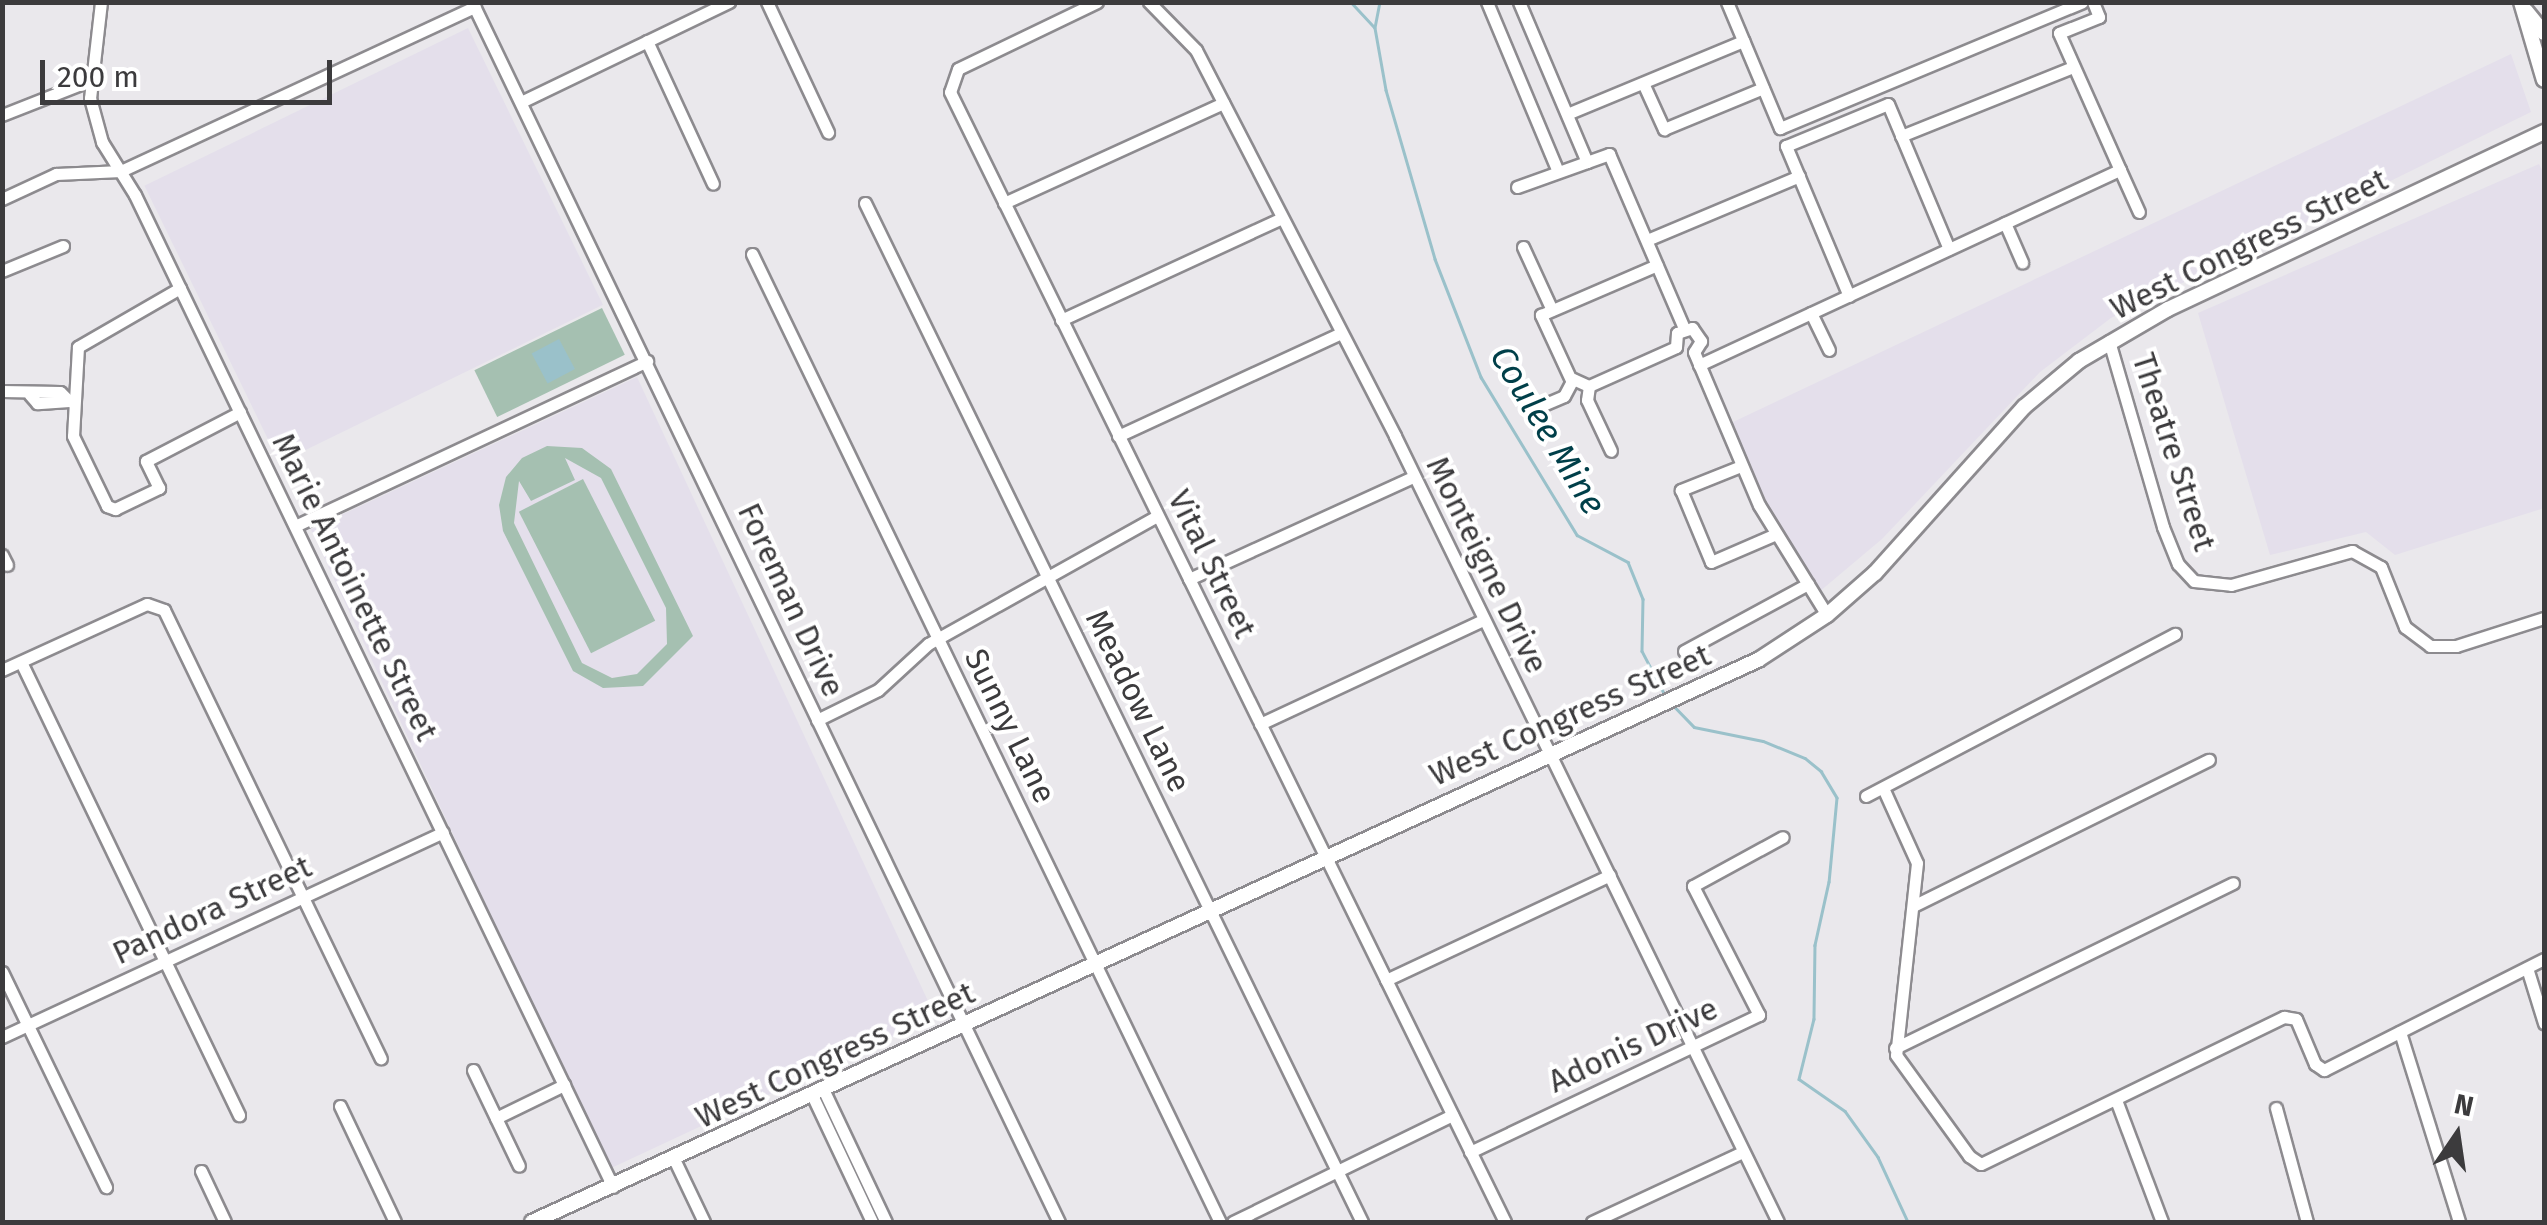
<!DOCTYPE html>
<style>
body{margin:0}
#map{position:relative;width:2547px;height:1225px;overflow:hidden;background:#eae8ec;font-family:"Fira Sans",sans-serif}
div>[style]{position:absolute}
.built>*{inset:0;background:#e4dfeb;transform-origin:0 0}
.green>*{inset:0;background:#a5c0b1;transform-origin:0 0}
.water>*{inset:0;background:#9ac1ca;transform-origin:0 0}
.stream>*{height:2.5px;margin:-1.25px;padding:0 1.25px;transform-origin:1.25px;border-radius:1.25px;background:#9ac1ca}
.roads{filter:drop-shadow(2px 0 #8d8b8f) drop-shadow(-2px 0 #8d8b8f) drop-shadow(0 2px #8d8b8f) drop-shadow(0 -2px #8d8b8f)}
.minor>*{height:11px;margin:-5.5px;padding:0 5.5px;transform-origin:5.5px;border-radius:5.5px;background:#fff}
.major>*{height:14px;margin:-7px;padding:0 7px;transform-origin:7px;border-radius:7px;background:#fff}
span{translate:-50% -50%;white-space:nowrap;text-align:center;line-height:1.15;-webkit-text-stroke:8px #fff;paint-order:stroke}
.street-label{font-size:32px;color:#3c3b3d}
.water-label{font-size:35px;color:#003f49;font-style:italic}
.frame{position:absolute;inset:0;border:5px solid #3c3b3d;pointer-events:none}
.north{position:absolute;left:2407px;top:1085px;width:100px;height:100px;-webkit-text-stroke:8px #fff;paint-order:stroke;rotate:13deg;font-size:28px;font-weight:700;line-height:40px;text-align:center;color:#3c3b3d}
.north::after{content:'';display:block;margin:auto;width:35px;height:45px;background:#3c3b3d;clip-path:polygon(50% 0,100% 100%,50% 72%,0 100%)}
.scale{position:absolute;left:40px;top:60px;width:292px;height:45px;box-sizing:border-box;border:5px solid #3c3b3d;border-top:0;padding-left:12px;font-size:30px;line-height:35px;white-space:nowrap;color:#3c3b3d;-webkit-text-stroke:8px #fff;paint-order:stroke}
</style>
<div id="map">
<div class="built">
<div style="left:468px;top:28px;width:308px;height:360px;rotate:64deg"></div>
<div style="clip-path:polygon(2511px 54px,2531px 112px,2111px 318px,2040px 372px,1882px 539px,1819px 592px,1769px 511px,1731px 423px)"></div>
<div style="clip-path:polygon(2539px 164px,2544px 174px,2544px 508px,2395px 555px,2366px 532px,2270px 555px,2198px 313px)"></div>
<div style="left:637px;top:377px;width:706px;height:360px;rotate:65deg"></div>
</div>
<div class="green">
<div style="left:602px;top:308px;width:52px;height:142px;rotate:64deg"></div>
<div style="clip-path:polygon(evenodd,547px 446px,582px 448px,611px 469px,693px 636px,643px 686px,603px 688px,573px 671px,503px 531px,499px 505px,506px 477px,522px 458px,547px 446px,565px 458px,601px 478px,666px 608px,667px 644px,637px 674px,612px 678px,582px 663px,514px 523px,519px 481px,531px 501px,575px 480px,565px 458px)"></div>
<div style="left:583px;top:479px;width:159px;height:72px;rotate:63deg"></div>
</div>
<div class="water">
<div style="left:559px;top:339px;width:34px;height:31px;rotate:62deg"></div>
</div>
<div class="stream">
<div style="left:1351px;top:2px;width:34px;rotate:47deg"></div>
<div style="left:1380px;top:2px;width:26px;rotate:101deg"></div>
<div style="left:1375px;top:28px;width:63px;rotate:79.9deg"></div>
<div style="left:1386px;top:90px;width:176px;rotate:73.8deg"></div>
<div style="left:1435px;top:259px;width:127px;rotate:68.7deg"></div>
<div style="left:1481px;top:377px;width:185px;rotate:58.7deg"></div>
<div style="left:1577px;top:535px;width:58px;rotate:27.9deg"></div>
<div style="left:1628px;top:562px;width:40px;rotate:68deg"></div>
<div style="left:1643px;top:599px;width:52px;rotate:91.1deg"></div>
<div style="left:1642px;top:651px;width:50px;rotate:62.4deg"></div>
<div style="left:1673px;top:705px;width:30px;rotate:46deg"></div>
<div style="left:1694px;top:727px;width:70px;rotate:11.5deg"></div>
<div style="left:1763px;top:741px;width:45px;rotate:22deg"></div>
<div style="left:1805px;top:758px;width:21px;rotate:39deg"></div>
<div style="left:1821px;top:771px;width:31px;rotate:59deg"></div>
<div style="left:1837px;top:798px;width:84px;rotate:95.4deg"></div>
<div style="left:1829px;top:882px;width:65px;rotate:102.5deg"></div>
<div style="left:1815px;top:945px;width:74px;rotate:90.8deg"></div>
<div style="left:1814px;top:1019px;width:62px;rotate:104deg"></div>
<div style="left:1799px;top:1079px;width:56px;rotate:34.8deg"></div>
<div style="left:1845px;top:1111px;width:57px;rotate:54.3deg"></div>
<div style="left:1878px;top:1157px;width:72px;rotate:65.2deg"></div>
</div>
<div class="roads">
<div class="minor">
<div style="left:101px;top:2px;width:97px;rotate:96.5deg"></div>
<div style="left:90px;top:98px;width:46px;rotate:74.7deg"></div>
<div style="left:102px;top:142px;width:62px;rotate:58.1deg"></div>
<div style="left:135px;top:195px;width:1101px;rotate:64.27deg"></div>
<div style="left:472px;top:2px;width:1354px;rotate:64.31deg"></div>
<div style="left:767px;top:2px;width:144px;rotate:64.9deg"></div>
<div style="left:1097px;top:2px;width:154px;rotate:154.3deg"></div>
<div style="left:958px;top:69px;width:24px;rotate:109deg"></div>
<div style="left:950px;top:92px;width:1259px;rotate:63.84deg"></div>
<div style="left:1149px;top:2px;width:67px;rotate:45.6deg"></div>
<div style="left:1196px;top:50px;width:434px;rotate:62.7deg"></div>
<div style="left:1395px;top:436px;width:874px;rotate:64.02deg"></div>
<div style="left:1487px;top:2px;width:184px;rotate:67.3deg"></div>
<div style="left:1519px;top:2px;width:174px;rotate:67deg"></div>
<div style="left:1727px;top:2px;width:137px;rotate:67.2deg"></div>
<div style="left:1780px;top:128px;width:327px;rotate:-22.6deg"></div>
<div style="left:2093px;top:2px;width:16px;rotate:68deg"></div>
<div style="left:2099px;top:17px;width:43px;rotate:158.2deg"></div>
<div style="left:2059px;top:33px;width:150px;rotate:66deg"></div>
<div style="left:647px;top:41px;width:157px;rotate:65.2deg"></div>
<div style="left:1643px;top:83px;width:51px;rotate:65.5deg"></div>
<div style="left:1664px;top:129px;width:107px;rotate:-22.5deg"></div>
<div style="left:521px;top:102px;width:231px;rotate:-25.7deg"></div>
<div style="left:1567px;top:114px;width:191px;rotate:-22.5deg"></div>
<div style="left:2px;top:115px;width:96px;rotate:-21.5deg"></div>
<div style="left:1901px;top:136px;width:185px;rotate:-21.9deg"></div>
<div style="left:1517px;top:187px;width:98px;rotate:-19.7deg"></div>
<div style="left:1609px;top:154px;width:189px;rotate:66.7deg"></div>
<div style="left:2px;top:199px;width:60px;rotate:-24.8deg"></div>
<div style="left:56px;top:174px;width:65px;rotate:-2.6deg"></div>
<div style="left:121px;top:171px;width:390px;rotate:-24.9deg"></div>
<div style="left:865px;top:203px;width:1134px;rotate:64deg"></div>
<div style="left:1004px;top:203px;width:241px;rotate:-24.5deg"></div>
<div style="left:2005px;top:223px;width:43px;rotate:66.4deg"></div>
<div style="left:1647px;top:240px;width:165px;rotate:-22.8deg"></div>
<div style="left:1523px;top:247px;width:69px;rotate:65.3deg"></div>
<div style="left:752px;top:254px;width:1075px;rotate:64.2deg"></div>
<div style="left:2px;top:271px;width:66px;rotate:-22.3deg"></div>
<div style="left:180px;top:288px;width:118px;rotate:150deg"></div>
<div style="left:78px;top:347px;width:89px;rotate:93.2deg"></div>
<div style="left:73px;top:436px;width:78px;rotate:64.1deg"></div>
<div style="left:107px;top:506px;width:9px;rotate:21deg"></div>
<div style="left:115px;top:509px;width:49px;rotate:-25.5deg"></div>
<div style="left:159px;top:488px;width:30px;rotate:-116deg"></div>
<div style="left:146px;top:461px;width:106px;rotate:-27.5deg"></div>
<div style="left:1849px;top:296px;width:163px;rotate:-112.8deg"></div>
<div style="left:1786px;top:146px;width:110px;rotate:-22.4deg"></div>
<div style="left:1888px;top:104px;width:157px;rotate:67.2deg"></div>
<div style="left:1811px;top:313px;width:41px;rotate:64.1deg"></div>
<div style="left:1061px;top:320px;width:241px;rotate:-24.8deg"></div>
<div style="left:2109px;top:341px;width:194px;rotate:73.8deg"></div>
<div style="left:2163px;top:527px;width:40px;rotate:68deg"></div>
<div style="left:2178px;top:564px;width:23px;rotate:47deg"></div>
<div style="left:2194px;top:581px;width:37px;rotate:6deg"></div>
<div style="left:2231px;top:585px;width:126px;rotate:-15.7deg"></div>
<div style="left:2352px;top:551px;width:33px;rotate:29deg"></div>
<div style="left:2381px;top:567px;width:65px;rotate:68.2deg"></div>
<div style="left:2405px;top:627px;width:31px;rotate:37deg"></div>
<div style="left:2430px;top:646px;width:26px"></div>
<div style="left:2456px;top:646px;width:92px;rotate:-17.7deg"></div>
<div style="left:1676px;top:347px;width:14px;rotate:-86deg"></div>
<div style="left:1677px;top:333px;width:16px;rotate:-18deg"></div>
<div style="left:1692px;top:328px;width:16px;rotate:55deg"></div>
<div style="left:1701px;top:341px;width:13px;rotate:122deg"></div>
<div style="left:1694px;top:352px;width:166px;rotate:67deg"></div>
<div style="left:1759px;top:505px;width:129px;rotate:58.3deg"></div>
<div style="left:1699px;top:365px;width:464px;rotate:-24.9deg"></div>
<div style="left:2120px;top:170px;width:46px;rotate:65.7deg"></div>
<div style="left:1571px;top:380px;width:72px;rotate:-114.8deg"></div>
<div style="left:1541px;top:315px;width:126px;rotate:-23.3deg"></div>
<div style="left:1589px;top:386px;width:95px;rotate:-24.1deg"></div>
<div style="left:1589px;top:386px;width:14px;rotate:98deg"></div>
<div style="left:1587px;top:400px;width:56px;rotate:64.8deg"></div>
<div style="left:2px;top:391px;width:58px;rotate:1deg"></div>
<div style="left:60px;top:392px;width:13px;rotate:45deg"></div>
<div style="left:69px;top:401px;width:32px;rotate:176deg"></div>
<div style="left:37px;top:403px;width:11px;rotate:-131deg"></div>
<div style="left:1564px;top:396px;width:19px;rotate:-62deg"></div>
<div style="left:1573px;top:379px;width:17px;rotate:24deg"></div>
<div style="left:1536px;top:408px;width:30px;rotate:-23deg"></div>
<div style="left:1118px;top:436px;width:241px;rotate:-24.8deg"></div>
<div style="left:1741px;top:466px;width:65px;rotate:158.2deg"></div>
<div style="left:1681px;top:490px;width:78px;rotate:67.4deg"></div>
<div style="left:1711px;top:562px;width:71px;rotate:-23.3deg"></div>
<div style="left:295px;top:526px;width:389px;rotate:-25.1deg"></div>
<div style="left:2px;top:555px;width:11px;rotate:63deg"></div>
<div style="left:1189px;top:579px;width:246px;rotate:-24.5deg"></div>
<div style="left:1684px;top:651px;width:141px;rotate:-28.4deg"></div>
<div style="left:21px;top:662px;width:503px;rotate:64.3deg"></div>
<div style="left:2px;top:670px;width:159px;rotate:-24.5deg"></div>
<div style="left:147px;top:604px;width:18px;rotate:19deg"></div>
<div style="left:164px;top:610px;width:498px;rotate:64.2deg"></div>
<div style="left:817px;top:720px;width:68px;rotate:-26.2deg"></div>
<div style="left:878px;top:690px;width:68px;rotate:-42.6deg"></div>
<div style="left:928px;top:644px;width:262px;rotate:-29.2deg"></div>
<div style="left:1260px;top:724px;width:246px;rotate:-25deg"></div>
<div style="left:1883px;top:788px;width:82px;rotate:65.6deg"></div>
<div style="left:1917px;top:863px;width:193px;rotate:96.2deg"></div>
<div style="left:1896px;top:1055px;width:125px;rotate:54.1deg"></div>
<div style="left:1969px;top:1156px;width:14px;rotate:34deg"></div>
<div style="left:1981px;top:1164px;width:337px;rotate:-25.9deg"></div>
<div style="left:2284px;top:1017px;width:12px;rotate:9deg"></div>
<div style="left:2296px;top:1019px;width:49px;rotate:67.1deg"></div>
<div style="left:2315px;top:1064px;width:11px;rotate:34deg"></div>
<div style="left:2324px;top:1070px;width:246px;rotate:-26.8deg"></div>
<div style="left:1866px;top:796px;width:349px;rotate:-27.7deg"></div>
<div style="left:1913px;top:906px;width:330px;rotate:-26.3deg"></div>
<div style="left:2527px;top:968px;width:58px;rotate:72.8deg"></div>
<div style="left:2px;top:972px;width:239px;rotate:64.2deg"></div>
<div style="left:1386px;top:980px;width:247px;rotate:-25.1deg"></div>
<div style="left:2400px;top:1032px;width:199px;rotate:72.7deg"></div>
<div style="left:2px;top:1037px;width:486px;rotate:-24.9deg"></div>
<div style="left:1895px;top:1048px;width:376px;rotate:-26deg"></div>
<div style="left:473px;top:1070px;width:106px;rotate:64.4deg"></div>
<div style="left:824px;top:1091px;width:145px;rotate:64.7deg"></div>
<div style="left:813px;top:1097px;width:138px;rotate:64.7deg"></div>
<div style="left:2116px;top:1100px;width:130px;rotate:69.3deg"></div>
<div style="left:340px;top:1106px;width:128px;rotate:64.6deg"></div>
<div style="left:2276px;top:1108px;width:118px;rotate:74.8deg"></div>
<div style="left:496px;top:1118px;width:76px;rotate:-25.9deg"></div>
<div style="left:1470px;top:1152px;width:320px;rotate:-25.4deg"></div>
<div style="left:1759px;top:1015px;width:145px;rotate:-117.1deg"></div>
<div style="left:1693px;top:886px;width:102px;rotate:-28.6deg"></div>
<div style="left:674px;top:1159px;width:70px;rotate:64.5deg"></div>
<div style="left:201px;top:1171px;width:56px;rotate:64.8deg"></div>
<div style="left:1233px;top:1222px;width:244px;rotate:-26deg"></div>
<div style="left:1592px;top:1222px;width:166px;rotate:-24.9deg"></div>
</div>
<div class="major">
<div style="left:2521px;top:2px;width:81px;rotate:73.6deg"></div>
<div style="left:2526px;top:11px;width:28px;rotate:51deg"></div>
<div style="left:532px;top:1222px;width:1349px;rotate:-24.63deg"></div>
<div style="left:1758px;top:660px;width:82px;rotate:-33.1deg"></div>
<div style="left:1827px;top:615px;width:64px;rotate:-41.2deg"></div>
<div style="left:1875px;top:573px;width:223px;rotate:-48.1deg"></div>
<div style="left:2024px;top:407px;width:72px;rotate:-39.9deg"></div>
<div style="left:2079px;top:361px;width:103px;rotate:-30.3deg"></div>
<div style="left:2168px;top:309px;width:416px;rotate:-25.2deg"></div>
</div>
</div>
<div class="street-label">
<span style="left:2249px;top:244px;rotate:-26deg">West Congress Street</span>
<span style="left:2174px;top:452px;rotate:72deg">Theatre Street</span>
<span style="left:1212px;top:564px;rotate:64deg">Vital Street</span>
<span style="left:1487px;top:565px;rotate:64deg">Monteigne Drive</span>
<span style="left:355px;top:587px;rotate:64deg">Marie Antoinette Street</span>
<span style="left:791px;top:600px;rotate:65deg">Foreman Drive</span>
<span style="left:1138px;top:701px;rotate:64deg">Meadow Lane</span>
<span style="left:1570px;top:715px;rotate:-24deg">West Congress Street</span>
<span style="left:1010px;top:726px;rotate:64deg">Sunny Lane</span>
<span style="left:212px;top:910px;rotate:-25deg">Pandora Street</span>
<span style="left:1633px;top:1045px;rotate:-25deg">Adonis Drive</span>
<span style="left:835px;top:1055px;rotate:-25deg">West Congress Street</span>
</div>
<div class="water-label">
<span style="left:1548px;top:430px;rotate:59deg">Coulee Mine</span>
</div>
<div class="frame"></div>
<div class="north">N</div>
<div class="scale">200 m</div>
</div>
